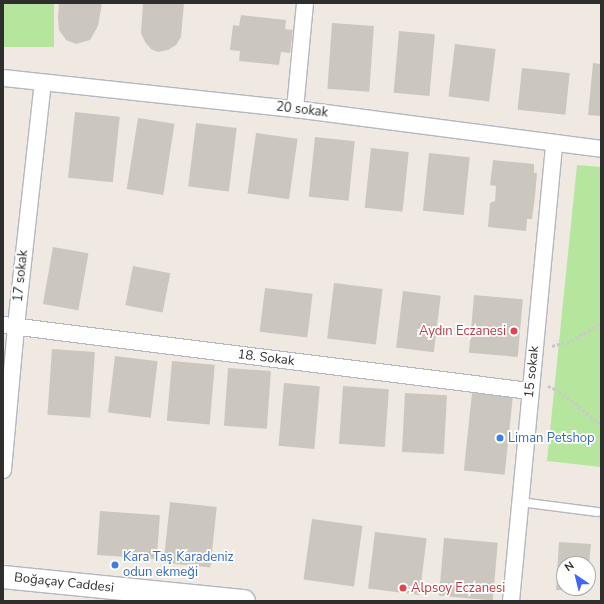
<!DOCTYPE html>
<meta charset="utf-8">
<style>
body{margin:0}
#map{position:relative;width:604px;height:604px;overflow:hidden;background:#efe9e1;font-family:"Nunito Sans",sans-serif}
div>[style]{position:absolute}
.green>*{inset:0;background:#b6e59e;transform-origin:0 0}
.building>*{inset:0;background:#cbc7bf;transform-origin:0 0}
.path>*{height:2.5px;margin-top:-1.25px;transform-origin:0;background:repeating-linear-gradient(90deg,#c9c9c9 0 3px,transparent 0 5px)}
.roads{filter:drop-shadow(1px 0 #b4b7c1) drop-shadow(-1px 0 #b4b7c1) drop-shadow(0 1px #b4b7c1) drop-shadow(0 -1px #b4b7c1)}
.service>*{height:8px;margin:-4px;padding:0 4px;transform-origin:4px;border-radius:4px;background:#fff}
.minor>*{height:16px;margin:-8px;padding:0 8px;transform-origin:8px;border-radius:8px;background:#fff}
.secondary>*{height:22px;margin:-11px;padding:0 11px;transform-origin:11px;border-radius:11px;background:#fff}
.dots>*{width:11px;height:11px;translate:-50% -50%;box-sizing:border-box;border:2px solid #fff;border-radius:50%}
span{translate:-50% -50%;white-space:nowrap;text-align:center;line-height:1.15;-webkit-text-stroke:3.5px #fff;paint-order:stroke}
.street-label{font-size:13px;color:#2e2e2e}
.health-label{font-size:13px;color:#be3a42}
.right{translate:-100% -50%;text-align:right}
.left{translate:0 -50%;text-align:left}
.shop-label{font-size:13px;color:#366cbe}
.frame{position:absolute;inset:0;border:4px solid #2e2e2e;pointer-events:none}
.north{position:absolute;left:556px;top:556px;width:40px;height:40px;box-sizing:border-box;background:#fff;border:1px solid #ababab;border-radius:50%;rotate:325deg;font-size:11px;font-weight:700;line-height:16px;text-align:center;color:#2e2e2e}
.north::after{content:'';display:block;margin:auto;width:14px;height:18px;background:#4264fb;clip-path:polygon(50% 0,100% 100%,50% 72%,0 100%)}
</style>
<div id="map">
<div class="green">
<div style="left:3px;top:3px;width:51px;height:44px"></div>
<div style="clip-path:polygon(577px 165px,601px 167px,601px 467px,547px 461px)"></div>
</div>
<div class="building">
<div style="clip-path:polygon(59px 3px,102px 3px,98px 26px,90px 40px,76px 44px,66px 40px,59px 30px,58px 18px)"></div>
<div style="clip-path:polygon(143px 3px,184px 3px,181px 37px,176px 45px,168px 50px,158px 52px,151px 49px,145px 42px,141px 33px)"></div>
<div style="clip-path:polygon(241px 15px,286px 20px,285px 29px,293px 30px,290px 53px,281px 52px,279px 65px,239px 61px,240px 51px,230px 50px,233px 25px,239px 26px)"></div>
<div style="left:332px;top:23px;width:42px;height:66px;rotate:4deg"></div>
<div style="left:399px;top:31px;width:36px;height:62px;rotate:5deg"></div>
<div style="left:455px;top:44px;width:41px;height:53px;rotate:7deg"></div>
<div style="clip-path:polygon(593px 63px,601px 64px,601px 116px,588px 115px)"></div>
<div style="left:522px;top:68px;width:48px;height:42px;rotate:6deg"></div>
<div style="left:75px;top:112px;width:45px;height:66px;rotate:6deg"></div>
<div style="left:138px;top:118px;width:37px;height:72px;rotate:9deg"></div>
<div style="left:196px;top:123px;width:41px;height:64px;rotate:7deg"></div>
<div style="left:256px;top:133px;width:42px;height:61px;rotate:8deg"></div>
<div style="left:315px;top:137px;width:40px;height:60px;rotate:6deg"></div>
<div style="left:371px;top:148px;width:38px;height:60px;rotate:6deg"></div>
<div style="left:429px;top:153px;width:41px;height:58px;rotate:6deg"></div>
<div style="clip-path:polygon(493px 160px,534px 164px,534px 173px,537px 173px,535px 196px,532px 219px,527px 219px,526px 231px,488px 227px,490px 203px,495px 201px,496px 186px,490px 185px)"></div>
<div style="left:53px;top:247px;width:36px;height:58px;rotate:10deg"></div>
<div style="left:133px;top:266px;width:38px;height:40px;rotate:11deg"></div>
<div style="left:334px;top:283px;width:49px;height:56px;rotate:7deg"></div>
<div style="left:265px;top:288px;width:48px;height:44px;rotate:7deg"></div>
<div style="left:403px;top:291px;width:38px;height:57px;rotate:7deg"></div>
<div style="left:474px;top:295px;width:49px;height:58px;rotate:5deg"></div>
<div style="left:52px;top:349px;width:43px;height:66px;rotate:4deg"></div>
<div style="left:115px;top:356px;width:43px;height:57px;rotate:7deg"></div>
<div style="left:172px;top:361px;width:43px;height:60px;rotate:5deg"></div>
<div style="left:228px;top:368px;width:43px;height:58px;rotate:4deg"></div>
<div style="left:284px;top:383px;width:36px;height:63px;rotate:5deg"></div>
<div style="left:343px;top:386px;width:46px;height:58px;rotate:4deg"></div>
<div style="left:405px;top:393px;width:42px;height:59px;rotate:3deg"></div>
<div style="left:472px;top:393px;width:41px;height:78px;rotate:6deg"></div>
<div style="left:170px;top:502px;width:47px;height:61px;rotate:6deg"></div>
<div style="left:100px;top:511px;width:60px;height:44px;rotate:4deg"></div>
<div style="left:312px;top:519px;width:51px;height:61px;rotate:8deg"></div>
<div style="left:375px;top:532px;width:52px;height:57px;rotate:7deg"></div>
<div style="left:444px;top:538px;width:54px;height:58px;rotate:5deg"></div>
<div style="clip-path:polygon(559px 542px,591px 544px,589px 564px,564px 564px,564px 588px,588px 588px,588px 591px,556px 590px)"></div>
</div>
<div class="path">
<div style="left:552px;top:346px;width:20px;rotate:-15deg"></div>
<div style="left:571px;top:341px;width:35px;rotate:-31deg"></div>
<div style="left:548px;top:386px;width:12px;rotate:24deg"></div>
<div style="left:559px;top:391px;width:53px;rotate:38.2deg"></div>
</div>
<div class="roads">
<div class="service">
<div style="left:520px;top:502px;width:78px;rotate:7.4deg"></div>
</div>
<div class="minor">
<div style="left:3px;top:78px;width:294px;rotate:6.1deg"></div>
<div style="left:295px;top:109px;width:309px;rotate:7.4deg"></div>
<div style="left:295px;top:109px;width:106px;rotate:-84.6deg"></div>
<div style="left:3px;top:325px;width:531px;rotate:7.14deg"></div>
<div style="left:3px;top:470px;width:145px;rotate:-84.8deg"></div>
<div style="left:16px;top:326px;width:244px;rotate:-83.7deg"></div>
<div style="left:511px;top:601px;width:460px;rotate:-84.6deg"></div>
</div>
<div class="secondary">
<div style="left:3px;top:577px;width:242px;rotate:5.7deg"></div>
</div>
</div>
<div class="dots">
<div style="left:514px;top:331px;background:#e0444e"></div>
<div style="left:500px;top:438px;background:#3f7fe0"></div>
<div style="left:115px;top:565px;background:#3f7fe0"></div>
<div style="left:403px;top:588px;background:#e0444e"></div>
</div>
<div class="street-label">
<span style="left:302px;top:110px;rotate:7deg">20 sokak</span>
<span style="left:21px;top:276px;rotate:-84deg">17 sokak</span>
<span style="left:266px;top:358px;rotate:7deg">18. Sokak</span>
<span style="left:532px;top:372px;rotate:-84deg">15 sokak</span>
<span style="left:64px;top:583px;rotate:6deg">Boğaçay Caddesi</span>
</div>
<div class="health-label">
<span class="right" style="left:506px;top:331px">Aydın Eczanesi</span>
<span class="left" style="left:411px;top:588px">Alpsoy Eczanesi</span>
</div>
<div class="shop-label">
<span class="left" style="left:508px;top:438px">Liman Petshop</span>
<span class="left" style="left:123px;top:565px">Kara Taş Karadeniz<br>odun ekmeği</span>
</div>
<div class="frame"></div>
<div class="north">N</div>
</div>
